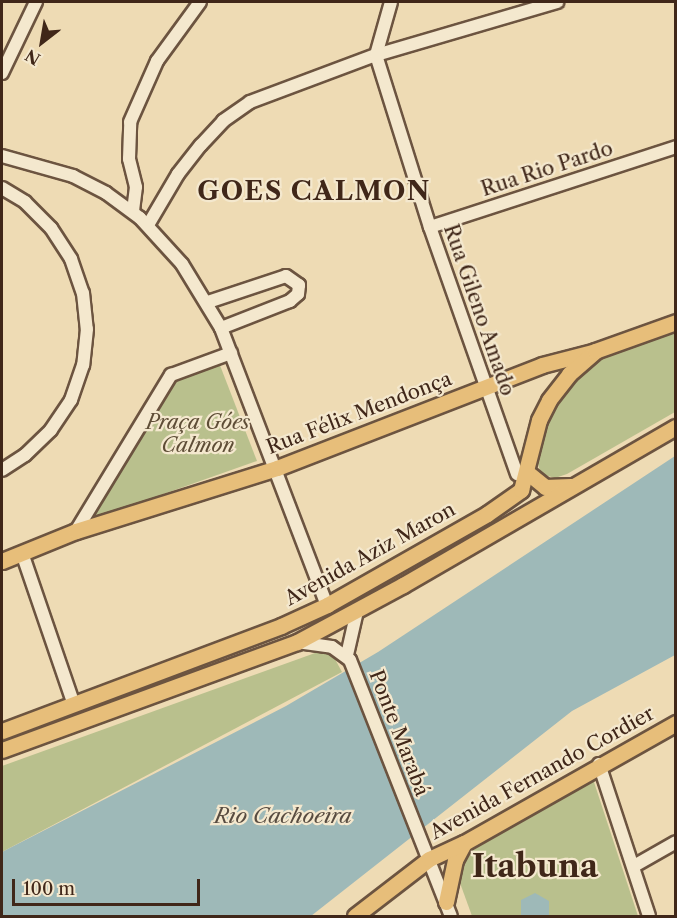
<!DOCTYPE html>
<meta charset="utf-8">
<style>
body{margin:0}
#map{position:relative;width:677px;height:918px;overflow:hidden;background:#eedbb4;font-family:"Libre Caslon Text",serif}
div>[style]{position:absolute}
.green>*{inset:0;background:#b9c08d}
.water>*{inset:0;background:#9eb9b8}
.roads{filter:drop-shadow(2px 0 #6c5440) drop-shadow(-2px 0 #6c5440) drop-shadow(0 2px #6c5440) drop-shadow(0 -2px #6c5440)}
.minor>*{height:12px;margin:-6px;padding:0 6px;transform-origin:6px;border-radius:6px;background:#f4e8ce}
.major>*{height:15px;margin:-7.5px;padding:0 7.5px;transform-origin:7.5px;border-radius:7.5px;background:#e7be7a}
span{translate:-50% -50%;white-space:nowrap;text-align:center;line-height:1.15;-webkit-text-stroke:4.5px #f4e8ce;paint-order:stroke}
.street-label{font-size:20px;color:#402719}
.park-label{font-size:20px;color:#5e4d36;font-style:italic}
.water-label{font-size:21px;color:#584c41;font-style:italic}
.district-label{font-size:26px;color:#402719;font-weight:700;letter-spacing:1.5px}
.town-label{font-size:32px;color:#402719;font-weight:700}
.frame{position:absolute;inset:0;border:3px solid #402719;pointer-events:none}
.north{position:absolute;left:12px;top:12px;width:60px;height:60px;-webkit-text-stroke:4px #f4e8ce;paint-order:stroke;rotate:211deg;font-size:16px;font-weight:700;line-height:24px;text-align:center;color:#402719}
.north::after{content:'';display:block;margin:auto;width:21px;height:27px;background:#402719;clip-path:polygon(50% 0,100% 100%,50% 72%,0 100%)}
.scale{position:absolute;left:12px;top:879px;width:188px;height:27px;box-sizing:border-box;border:3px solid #402719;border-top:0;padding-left:8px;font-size:18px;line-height:21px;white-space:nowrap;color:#402719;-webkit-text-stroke:4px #f4e8ce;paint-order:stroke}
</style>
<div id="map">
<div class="green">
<div style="clip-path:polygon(675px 327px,675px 412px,567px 474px,555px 478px,541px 474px,535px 455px,541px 428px,553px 404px,575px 375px,604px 351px)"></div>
<div style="clip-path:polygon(216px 355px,257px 461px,90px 520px,183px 368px)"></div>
<div style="clip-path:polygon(329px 648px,342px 672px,2px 852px,2px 766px)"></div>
<div style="clip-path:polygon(592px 776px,638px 916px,472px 916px,460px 883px,467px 854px)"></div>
</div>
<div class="water">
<div style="clip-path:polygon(675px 456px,675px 655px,572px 711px,311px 916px,2px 916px,2px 852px,286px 706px,378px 652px)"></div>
<div style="clip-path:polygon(535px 893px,549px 901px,549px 916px,521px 916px,521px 900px)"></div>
</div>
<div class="roads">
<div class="minor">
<div style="left:391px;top:2px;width:55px;rotate:105.8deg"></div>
<div style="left:376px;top:55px;width:180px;rotate:72.6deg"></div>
<div style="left:430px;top:227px;width:262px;rotate:70.6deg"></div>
<div style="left:2px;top:73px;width:79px;rotate:-64.4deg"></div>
<div style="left:2px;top:156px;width:74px;rotate:15.7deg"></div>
<div style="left:73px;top:176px;width:37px;rotate:27deg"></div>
<div style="left:106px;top:193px;width:42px;rotate:36.3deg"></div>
<div style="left:140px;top:218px;width:62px;rotate:47.6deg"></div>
<div style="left:182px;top:264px;width:75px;rotate:58.6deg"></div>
<div style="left:221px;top:328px;width:297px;rotate:69.1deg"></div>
<div style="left:2px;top:188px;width:27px;rotate:31deg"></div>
<div style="left:25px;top:202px;width:37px;rotate:45deg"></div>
<div style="left:51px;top:228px;width:37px;rotate:57deg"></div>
<div style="left:71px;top:259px;width:36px;rotate:71deg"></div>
<div style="left:83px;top:293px;width:36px;rotate:84deg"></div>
<div style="left:87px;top:329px;width:36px;rotate:96deg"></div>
<div style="left:83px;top:365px;width:37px;rotate:109deg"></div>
<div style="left:71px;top:400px;width:36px;rotate:124deg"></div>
<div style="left:51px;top:430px;width:36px;rotate:136deg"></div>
<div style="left:25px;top:455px;width:27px;rotate:147deg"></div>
<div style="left:133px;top:211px;width:24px;rotate:-83deg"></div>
<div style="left:136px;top:187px;width:29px;rotate:-104deg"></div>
<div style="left:129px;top:159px;width:37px;rotate:-88deg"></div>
<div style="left:130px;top:122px;width:67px;rotate:-66.1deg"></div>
<div style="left:157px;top:61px;width:73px;rotate:-53.9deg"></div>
<div style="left:148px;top:225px;width:59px;rotate:-59.5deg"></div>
<div style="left:178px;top:174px;width:37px;rotate:-52deg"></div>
<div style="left:201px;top:145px;width:33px;rotate:-47deg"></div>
<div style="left:223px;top:121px;width:33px;rotate:-35deg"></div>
<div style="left:250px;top:102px;width:134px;rotate:-20.5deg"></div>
<div style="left:376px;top:55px;width:189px;rotate:-16.3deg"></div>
<div style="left:430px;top:227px;width:259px;rotate:-18deg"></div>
<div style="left:208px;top:302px;width:82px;rotate:-18.4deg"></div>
<div style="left:286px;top:276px;width:16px;rotate:35deg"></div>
<div style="left:299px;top:285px;width:9px;rotate:96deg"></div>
<div style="left:298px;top:294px;width:11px;rotate:139deg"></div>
<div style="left:290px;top:301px;width:74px;rotate:158.6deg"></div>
<div style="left:76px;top:531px;width:183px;rotate:-58.7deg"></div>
<div style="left:171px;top:375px;width:64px;rotate:-20.1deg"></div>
<div style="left:22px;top:553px;width:157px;rotate:71.1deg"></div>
<div style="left:297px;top:642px;width:35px;rotate:8deg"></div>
<div style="left:332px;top:647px;width:22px;rotate:36deg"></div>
<div style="left:350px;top:660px;width:275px;rotate:68.5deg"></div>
<div style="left:347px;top:655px;width:45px;rotate:-77.2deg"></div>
<div style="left:599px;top:764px;width:160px;rotate:71.8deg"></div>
<div style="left:634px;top:866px;width:48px;rotate:-29.7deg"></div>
</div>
<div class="major">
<div style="left:528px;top:473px;width:22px;rotate:39deg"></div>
<div style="left:545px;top:487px;width:26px;rotate:-2deg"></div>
<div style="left:2px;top:561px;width:80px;rotate:-22.1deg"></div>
<div style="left:76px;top:531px;width:211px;rotate:-17.4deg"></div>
<div style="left:277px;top:468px;width:284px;rotate:-21.2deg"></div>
<div style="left:542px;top:365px;width:52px;rotate:-14.6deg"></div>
<div style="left:2px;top:731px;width:298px;rotate:-20.6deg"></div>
<div style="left:281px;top:626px;width:51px;rotate:-24.5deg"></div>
<div style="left:327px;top:605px;width:184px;rotate:-29.6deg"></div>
<div style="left:487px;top:514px;width:42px;rotate:-35.2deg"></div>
<div style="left:521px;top:490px;width:72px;rotate:-75.6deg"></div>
<div style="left:539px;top:420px;width:22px;rotate:-63deg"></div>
<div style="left:549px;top:400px;width:33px;rotate:-52deg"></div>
<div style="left:569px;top:374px;width:35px;rotate:-41deg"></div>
<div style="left:595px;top:351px;width:86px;rotate:-19.7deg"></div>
<div style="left:2px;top:750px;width:314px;rotate:-20.1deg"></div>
<div style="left:297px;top:642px;width:120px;rotate:-28.3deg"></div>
<div style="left:403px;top:585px;width:315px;rotate:-30.1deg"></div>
<div style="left:446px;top:902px;width:43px;rotate:-77.9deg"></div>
<div style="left:455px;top:860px;width:19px;rotate:-62deg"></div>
<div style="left:355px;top:916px;width:93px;rotate:-37.6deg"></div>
<div style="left:429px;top:859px;width:38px;rotate:-25deg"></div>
<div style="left:464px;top:843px;width:244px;rotate:-29.5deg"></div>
</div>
</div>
<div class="street-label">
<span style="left:547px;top:169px;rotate:-18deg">Rua Rio Pardo</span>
<span style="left:479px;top:310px;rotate:71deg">Rua Gileno Amado</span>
<span style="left:359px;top:413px;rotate:-21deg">Rua Félix Mendonça</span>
<span style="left:370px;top:554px;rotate:-29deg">Avenida Aziz Maron</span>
<span style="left:399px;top:733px;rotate:69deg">Ponte Marabá</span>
<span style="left:542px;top:773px;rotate:-29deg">Avenida Fernando Cordier</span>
</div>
<div class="park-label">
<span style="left:198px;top:434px">Praça Góes<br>Calmon</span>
</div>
<div class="water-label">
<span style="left:283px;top:816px">Rio Cachoeira</span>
</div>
<div class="district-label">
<span style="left:314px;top:192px">GOES CALMON</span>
</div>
<div class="town-label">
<span style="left:535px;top:866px">Itabuna</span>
</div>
<div class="frame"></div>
<div class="north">N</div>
<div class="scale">100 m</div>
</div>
